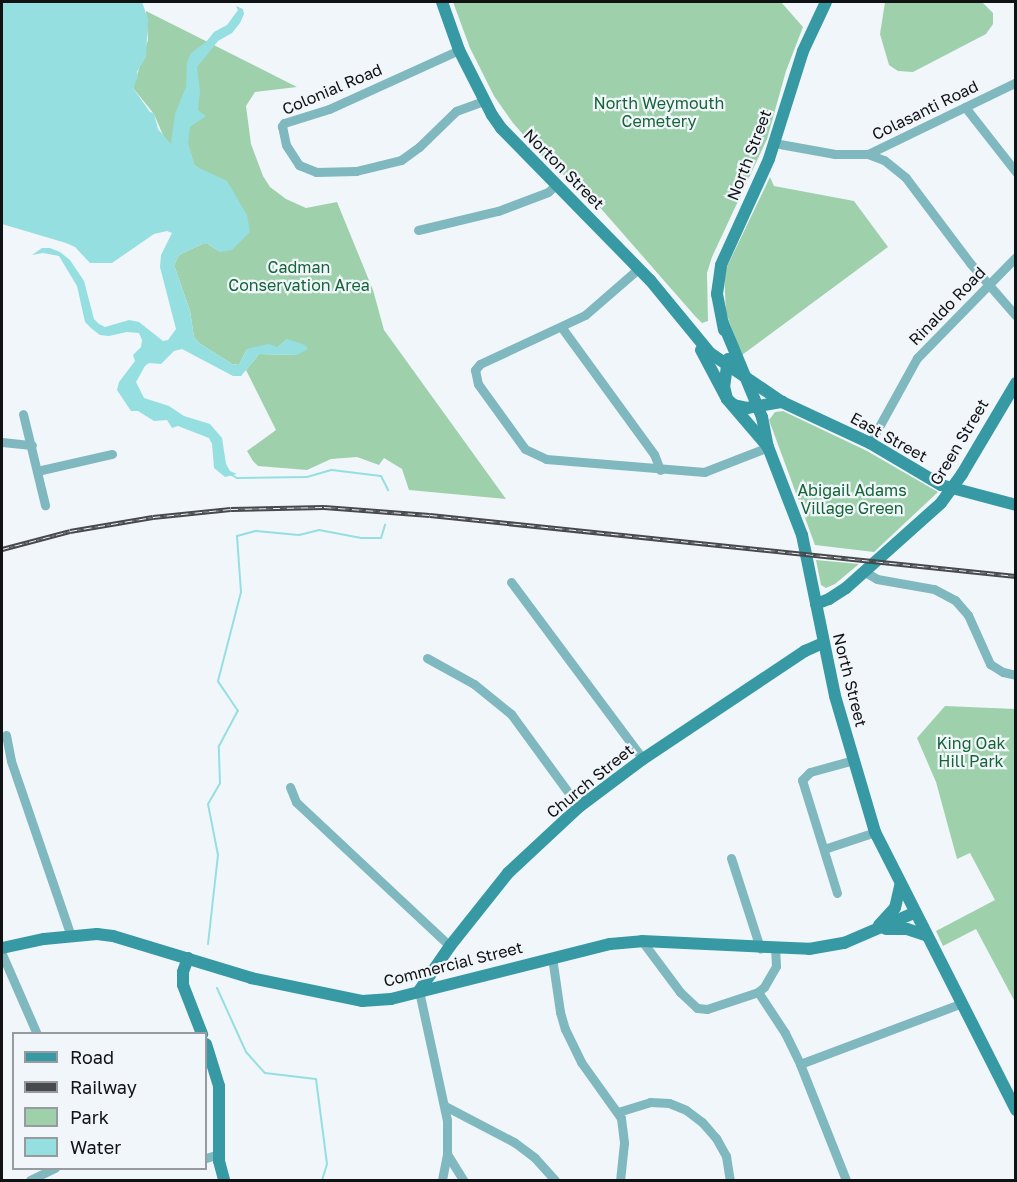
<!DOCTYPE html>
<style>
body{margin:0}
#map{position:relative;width:1017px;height:1182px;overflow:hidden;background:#f1f6fb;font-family:"Golos Text",sans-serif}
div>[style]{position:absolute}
.green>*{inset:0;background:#9fd0ac}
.water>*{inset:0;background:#95dfe1}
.stream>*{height:2px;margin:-1px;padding:0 1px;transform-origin:1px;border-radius:1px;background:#95dfe1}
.street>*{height:9px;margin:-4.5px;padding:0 4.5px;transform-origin:4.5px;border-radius:4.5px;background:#7fb8bf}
.secondary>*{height:12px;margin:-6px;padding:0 6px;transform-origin:6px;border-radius:6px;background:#3699a4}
.rail>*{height:4.5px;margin-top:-2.25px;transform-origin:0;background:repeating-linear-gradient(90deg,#f1f6fb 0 7px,#47494c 0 14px);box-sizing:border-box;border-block:2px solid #47494c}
span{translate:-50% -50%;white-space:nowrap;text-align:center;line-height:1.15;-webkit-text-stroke:4.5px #f1f6fb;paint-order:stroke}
.street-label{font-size:16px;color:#111214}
.park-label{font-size:16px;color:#156437}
.frame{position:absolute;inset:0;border:3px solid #111214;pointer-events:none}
.legend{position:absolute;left:12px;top:1032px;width:195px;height:138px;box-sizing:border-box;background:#f1f6fb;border:2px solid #979b9f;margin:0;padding:8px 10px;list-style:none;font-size:18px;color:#111214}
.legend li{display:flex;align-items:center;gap:12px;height:30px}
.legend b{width:30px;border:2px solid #979b9f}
</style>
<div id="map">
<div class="green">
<div style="clip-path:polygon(453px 2px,781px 2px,803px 27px,786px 71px,767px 139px,712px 257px,707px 273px,708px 321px,702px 323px,695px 316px,597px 204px,543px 157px,513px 123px,494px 96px,470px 48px)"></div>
<div style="clip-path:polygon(885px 2px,982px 2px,993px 13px,993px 24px,986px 34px,913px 72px,898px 71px,889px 65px,880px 34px)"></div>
<div style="clip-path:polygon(146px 11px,297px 87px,255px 92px,246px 106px,251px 144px,263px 176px,270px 187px,286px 199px,306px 208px,337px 202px,373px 290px,384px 330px,506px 499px,409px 490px,402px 469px,384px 458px,379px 465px,357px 457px,331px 459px,307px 470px,258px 466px,253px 461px,247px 451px,276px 430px,246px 370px,259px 354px,297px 355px,287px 339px,278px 347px,247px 349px,239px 365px,232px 364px,199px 343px,194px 337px,190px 311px,174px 265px,179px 255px,202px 244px,208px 244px,220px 252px,198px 168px,165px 140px,154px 114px,133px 88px,148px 40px)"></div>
<div style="clip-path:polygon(770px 177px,774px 186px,854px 201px,888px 247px,742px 355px,726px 313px,724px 273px)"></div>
<div style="clip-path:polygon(783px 411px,867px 451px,938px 492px,874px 552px,815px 545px,769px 420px,775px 412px)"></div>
<div style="clip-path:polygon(816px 560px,859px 564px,835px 584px,826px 588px,821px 585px)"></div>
<div style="clip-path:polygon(945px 706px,1015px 709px,1015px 1002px,976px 929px,943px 946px,936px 931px,995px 900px,970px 853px,957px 859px,936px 782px,917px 738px)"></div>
</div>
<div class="water">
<div style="clip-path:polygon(2px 2px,142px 2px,148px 19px,146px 57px,137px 72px,138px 77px,133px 88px,150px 112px,154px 113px,158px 129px,171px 144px,175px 114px,186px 87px,187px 62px,191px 53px,206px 42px,214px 32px,227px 25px,238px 10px,236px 6px,243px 9px,244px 14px,240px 23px,232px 33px,218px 41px,197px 67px,200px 91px,198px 110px,206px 116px,190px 127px,188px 143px,195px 166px,227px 181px,247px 215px,250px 232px,232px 250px,220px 252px,208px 244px,202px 244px,179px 255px,174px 265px,190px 311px,194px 337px,199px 343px,232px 364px,239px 365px,247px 349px,268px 344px,278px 347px,287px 339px,305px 345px,308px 349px,297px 355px,259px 354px,241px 376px,233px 376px,182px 349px,174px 351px,161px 364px,149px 363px,145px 366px,136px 382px,144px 398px,169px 406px,184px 416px,210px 424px,222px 438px,226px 464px,230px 471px,237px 474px,225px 477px,214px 468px,212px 444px,209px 438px,178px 426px,172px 428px,167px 420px,154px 421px,138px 411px,131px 411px,117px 390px,119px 382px,135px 361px,133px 355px,141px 347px,142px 340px,139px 333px,127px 332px,109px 336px,100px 335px,92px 329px,85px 322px,77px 286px,59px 256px,43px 253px,32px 255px,42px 248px,50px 248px,60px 252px,70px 260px,84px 281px,94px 319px,99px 324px,105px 327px,129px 320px,139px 322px,163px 341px,168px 340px,176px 329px,160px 267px,161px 255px,172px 233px,167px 231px,154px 234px,112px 263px,90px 263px,75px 247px,66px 243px,2px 224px)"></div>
</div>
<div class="stream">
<div style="left:230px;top:474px;width:8px;rotate:30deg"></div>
<div style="left:237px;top:478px;width:70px;rotate:-0.8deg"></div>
<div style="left:307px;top:477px;width:26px;rotate:-16deg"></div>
<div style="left:332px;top:470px;width:49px;rotate:7deg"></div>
<div style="left:381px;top:476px;width:16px;rotate:63deg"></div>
<div style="left:208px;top:944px;width:90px;rotate:-83.6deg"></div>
<div style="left:218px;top:855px;width:52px;rotate:-101.1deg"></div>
<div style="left:208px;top:804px;width:24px;rotate:-60deg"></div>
<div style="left:220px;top:783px;width:37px;rotate:-92deg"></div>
<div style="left:219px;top:746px;width:40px;rotate:-62deg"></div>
<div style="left:238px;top:711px;width:36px;rotate:-124deg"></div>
<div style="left:218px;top:681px;width:92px;rotate:-75.5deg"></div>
<div style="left:241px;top:592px;width:56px;rotate:-94.1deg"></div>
<div style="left:237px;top:536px;width:20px;rotate:-15deg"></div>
<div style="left:256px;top:531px;width:43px;rotate:5.3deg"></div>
<div style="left:299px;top:535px;width:21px;rotate:-14deg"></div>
<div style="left:319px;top:530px;width:43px;rotate:10.8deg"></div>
<div style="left:361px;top:538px;width:20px"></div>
<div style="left:381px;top:538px;width:14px;rotate:-73deg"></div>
<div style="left:217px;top:988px;width:70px;rotate:65.6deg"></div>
<div style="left:246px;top:1052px;width:28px;rotate:48deg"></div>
<div style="left:265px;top:1073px;width:51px;rotate:6.7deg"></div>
<div style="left:316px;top:1079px;width:86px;rotate:82.6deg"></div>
<div style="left:327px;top:1164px;width:17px;rotate:107deg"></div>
</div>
<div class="street">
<div style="left:459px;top:50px;width:143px;rotate:155.6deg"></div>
<div style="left:329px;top:109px;width:47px;rotate:162.7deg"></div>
<div style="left:284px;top:123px;width:4px;rotate:124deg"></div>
<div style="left:282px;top:126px;width:19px;rotate:78deg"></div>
<div style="left:286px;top:145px;width:24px;rotate:57deg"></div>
<div style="left:299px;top:165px;width:18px;rotate:22deg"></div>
<div style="left:316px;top:172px;width:40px;rotate:-1.4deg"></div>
<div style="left:356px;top:171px;width:46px;rotate:-13.7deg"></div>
<div style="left:401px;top:160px;width:22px;rotate:-36deg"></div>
<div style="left:419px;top:147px;width:52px;rotate:-44.2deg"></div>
<div style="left:456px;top:111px;width:30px;rotate:-20deg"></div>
<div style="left:965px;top:107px;width:83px;rotate:51.9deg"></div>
<div style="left:774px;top:143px;width:62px;rotate:10.2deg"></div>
<div style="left:835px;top:154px;width:33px"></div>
<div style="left:868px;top:154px;width:165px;rotate:-25.9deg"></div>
<div style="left:868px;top:154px;width:17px;rotate:21deg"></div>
<div style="left:884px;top:160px;width:28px;rotate:39deg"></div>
<div style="left:906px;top:178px;width:106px;rotate:53deg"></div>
<div style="left:970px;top:263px;width:70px;rotate:49deg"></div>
<div style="left:418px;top:230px;width:82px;rotate:-13.4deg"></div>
<div style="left:498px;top:211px;width:53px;rotate:-20.8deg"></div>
<div style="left:548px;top:192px;width:12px;rotate:-42deg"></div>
<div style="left:638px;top:269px;width:70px;rotate:139deg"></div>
<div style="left:585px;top:315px;width:116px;rotate:155deg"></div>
<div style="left:480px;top:364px;width:8px;rotate:130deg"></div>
<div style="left:475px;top:370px;width:14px;rotate:78deg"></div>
<div style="left:478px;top:384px;width:80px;rotate:54.1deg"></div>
<div style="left:525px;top:449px;width:23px;rotate:25deg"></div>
<div style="left:546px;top:459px;width:159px;rotate:4.7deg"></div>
<div style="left:704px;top:472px;width:69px;rotate:-21.3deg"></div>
<div style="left:562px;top:328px;width:156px;rotate:53.9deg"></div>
<div style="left:654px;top:454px;width:17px;rotate:69deg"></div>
<div style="left:23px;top:414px;width:94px;rotate:76.4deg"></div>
<div style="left:2px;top:442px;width:30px;rotate:6deg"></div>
<div style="left:870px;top:443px;width:97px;rotate:-61.1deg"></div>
<div style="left:917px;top:358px;width:141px;rotate:-45.6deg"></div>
<div style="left:37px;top:471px;width:77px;rotate:-12.8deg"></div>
<div style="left:865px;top:572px;width:14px;rotate:30deg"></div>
<div style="left:877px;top:579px;width:58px;rotate:10deg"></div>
<div style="left:934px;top:589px;width:24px;rotate:28deg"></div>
<div style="left:955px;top:600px;width:20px;rotate:49deg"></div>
<div style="left:968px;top:615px;width:54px;rotate:65.8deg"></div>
<div style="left:990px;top:664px;width:15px;rotate:32deg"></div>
<div style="left:1003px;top:672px;width:13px;rotate:13deg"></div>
<div style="left:511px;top:582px;width:221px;rotate:53.3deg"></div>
<div style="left:427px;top:658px;width:54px;rotate:29deg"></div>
<div style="left:474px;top:684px;width:48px;rotate:39deg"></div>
<div style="left:511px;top:714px;width:115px;rotate:53.8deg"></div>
<div style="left:6px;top:735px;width:26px;rotate:79deg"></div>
<div style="left:11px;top:761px;width:185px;rotate:71.1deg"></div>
<div style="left:290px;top:787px;width:16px;rotate:68deg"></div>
<div style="left:296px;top:802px;width:211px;rotate:43.1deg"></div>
<div style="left:824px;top:849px;width:54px;rotate:-18.4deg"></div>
<div style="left:731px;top:858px;width:95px;rotate:72.1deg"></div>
<div style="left:837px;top:893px;width:118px;rotate:-107.2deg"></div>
<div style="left:802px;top:780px;width:11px;rotate:-45deg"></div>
<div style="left:810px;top:772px;width:46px;rotate:-15.3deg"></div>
<div style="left:642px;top:941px;width:64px;rotate:53.3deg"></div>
<div style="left:680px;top:992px;width:23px;rotate:43deg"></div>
<div style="left:697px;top:1008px;width:10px;rotate:6deg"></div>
<div style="left:707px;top:1009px;width:54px;rotate:-18.4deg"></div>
<div style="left:758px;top:992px;width:8px;rotate:-40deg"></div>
<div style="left:764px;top:987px;width:24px;rotate:-60deg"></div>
<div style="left:776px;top:966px;width:18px;rotate:-93deg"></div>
<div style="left:2px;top:954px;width:87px;rotate:66.4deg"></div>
<div style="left:552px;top:957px;width:56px;rotate:81.7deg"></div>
<div style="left:560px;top:1012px;width:18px;rotate:74deg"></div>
<div style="left:565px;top:1029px;width:37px;rotate:64deg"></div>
<div style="left:581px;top:1062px;width:69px;rotate:54.5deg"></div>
<div style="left:621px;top:1118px;width:25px;rotate:83deg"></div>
<div style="left:624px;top:1143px;width:37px;rotate:96deg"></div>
<div style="left:419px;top:991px;width:132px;rotate:77.8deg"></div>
<div style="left:447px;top:1120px;width:34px;rotate:90deg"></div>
<div style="left:447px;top:1154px;width:26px;rotate:101deg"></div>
<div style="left:758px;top:992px;width:49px;rotate:56.6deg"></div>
<div style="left:785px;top:1033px;width:34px;rotate:64deg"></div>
<div style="left:800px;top:1064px;width:125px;rotate:68.4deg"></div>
<div style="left:800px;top:1064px;width:173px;rotate:-20.6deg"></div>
<div style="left:445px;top:1106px;width:78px;rotate:27.6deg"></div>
<div style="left:514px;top:1142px;width:26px;rotate:37deg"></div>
<div style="left:535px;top:1158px;width:30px;rotate:48deg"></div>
<div style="left:618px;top:1112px;width:34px;rotate:-17deg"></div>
<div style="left:650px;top:1102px;width:19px;rotate:3deg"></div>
<div style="left:669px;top:1103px;width:18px;rotate:22deg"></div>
<div style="left:686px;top:1110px;width:20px;rotate:37deg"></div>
<div style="left:702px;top:1122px;width:21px;rotate:49deg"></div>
<div style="left:716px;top:1138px;width:21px;rotate:61deg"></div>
<div style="left:726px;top:1156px;width:24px;rotate:81deg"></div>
<div style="left:447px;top:1154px;width:31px;rotate:58deg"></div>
<div style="left:206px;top:1158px;width:14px;rotate:-17deg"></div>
<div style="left:30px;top:1180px;width:28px;rotate:-26deg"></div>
</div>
<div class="secondary">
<div style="left:442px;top:2px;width:51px;rotate:70.5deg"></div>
<div style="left:459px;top:50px;width:73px;rotate:63.1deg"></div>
<div style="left:492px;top:115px;width:16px;rotate:55deg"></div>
<div style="left:501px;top:128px;width:213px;rotate:45.6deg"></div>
<div style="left:650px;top:280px;width:94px;rotate:50.6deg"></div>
<div style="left:710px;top:353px;width:87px;rotate:34.2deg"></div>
<div style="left:782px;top:402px;width:97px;rotate:25deg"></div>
<div style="left:870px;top:443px;width:82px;rotate:30.6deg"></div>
<div style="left:941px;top:485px;width:78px;rotate:14.9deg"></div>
<div style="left:723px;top:323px;width:102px;rotate:67.5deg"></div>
<div style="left:762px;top:417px;width:31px;rotate:79deg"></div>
<div style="left:768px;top:447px;width:94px;rotate:68.9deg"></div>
<div style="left:802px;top:535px;width:164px;rotate:78.4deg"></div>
<div style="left:835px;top:696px;width:142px;rotate:73.6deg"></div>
<div style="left:875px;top:832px;width:312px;rotate:63.1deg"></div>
<div style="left:724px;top:330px;width:37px;rotate:-101deg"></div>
<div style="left:717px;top:294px;width:29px;rotate:-82deg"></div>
<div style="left:721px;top:265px;width:116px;rotate:-65.6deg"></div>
<div style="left:769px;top:159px;width:113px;rotate:-72.5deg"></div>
<div style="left:803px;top:51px;width:54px;rotate:-64.9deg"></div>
<div style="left:701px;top:350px;width:55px;rotate:62deg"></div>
<div style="left:727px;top:399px;width:9px;rotate:41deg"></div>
<div style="left:734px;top:405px;width:13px;rotate:13deg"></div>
<div style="left:747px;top:408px;width:36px;rotate:-10deg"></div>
<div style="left:728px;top:359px;width:27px;rotate:98deg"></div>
<div style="left:724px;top:386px;width:13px;rotate:77deg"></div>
<div style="left:727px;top:399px;width:63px;rotate:49.5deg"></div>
<div style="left:816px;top:604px;width:14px;rotate:-21deg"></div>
<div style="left:829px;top:599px;width:20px;rotate:-33deg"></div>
<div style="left:846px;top:588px;width:127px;rotate:-41.8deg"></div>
<div style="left:941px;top:503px;width:36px;rotate:-54deg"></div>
<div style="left:962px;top:474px;width:106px;rotate:-59.3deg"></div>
<div style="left:879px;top:925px;width:23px;rotate:-47deg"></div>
<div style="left:895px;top:908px;width:23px;rotate:-77deg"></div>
<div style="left:886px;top:929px;width:21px"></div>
<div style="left:907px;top:929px;width:20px;rotate:18deg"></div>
<div style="left:2px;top:948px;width:43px;rotate:-12.1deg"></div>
<div style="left:44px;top:939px;width:53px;rotate:-5.4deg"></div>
<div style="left:97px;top:934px;width:16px;rotate:7deg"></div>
<div style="left:113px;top:936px;width:144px;rotate:16.9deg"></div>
<div style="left:251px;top:978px;width:113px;rotate:11.7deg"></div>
<div style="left:362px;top:1001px;width:29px;rotate:-4deg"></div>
<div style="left:391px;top:999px;width:226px;rotate:-14.1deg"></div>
<div style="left:610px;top:944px;width:32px;rotate:-5deg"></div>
<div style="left:642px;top:941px;width:167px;rotate:2.7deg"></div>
<div style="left:809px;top:949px;width:36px;rotate:-10deg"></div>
<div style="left:844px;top:943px;width:76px;rotate:-23.2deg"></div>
<div style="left:188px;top:958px;width:15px;rotate:110deg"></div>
<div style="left:183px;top:972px;width:13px;rotate:90deg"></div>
<div style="left:183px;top:985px;width:53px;rotate:68.8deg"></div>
<div style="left:419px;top:991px;width:55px;rotate:-55.4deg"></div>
<div style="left:450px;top:946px;width:93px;rotate:-51.5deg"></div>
<div style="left:508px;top:873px;width:97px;rotate:-42.9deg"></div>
<div style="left:579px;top:807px;width:80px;rotate:-36.9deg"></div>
<div style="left:643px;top:759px;width:195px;rotate:-33.7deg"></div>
<div style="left:805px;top:651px;width:20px;rotate:-24deg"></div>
<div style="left:206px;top:1044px;width:44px;rotate:72.8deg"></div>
<div style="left:219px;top:1086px;width:75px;rotate:90deg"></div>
<div style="left:219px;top:1161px;width:20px;rotate:75deg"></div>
</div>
<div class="rail">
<div style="left:2px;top:549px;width:70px;rotate:-14.8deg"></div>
<div style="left:70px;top:531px;width:84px;rotate:-9.6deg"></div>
<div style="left:153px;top:517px;width:78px;rotate:-5.9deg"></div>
<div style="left:231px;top:509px;width:93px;rotate:-1.2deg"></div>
<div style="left:324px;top:507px;width:106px;rotate:4.3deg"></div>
<div style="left:430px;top:515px;width:589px;rotate:5.94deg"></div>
</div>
<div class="street-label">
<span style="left:332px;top:89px;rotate:-23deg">Colonial Road</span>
<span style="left:925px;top:110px;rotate:-26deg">Colasanti Road</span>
<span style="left:749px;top:155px;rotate:-69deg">North Street</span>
<span style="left:564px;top:169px;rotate:45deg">Norton Street</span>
<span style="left:947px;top:306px;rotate:-46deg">Rinaldo Road</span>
<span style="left:889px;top:437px;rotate:29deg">East Street</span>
<span style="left:959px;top:442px;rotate:-59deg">Green Street</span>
<span style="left:850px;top:680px;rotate:76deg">North Street</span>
<span style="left:590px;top:781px;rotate:-39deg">Church Street</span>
<span style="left:453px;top:964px;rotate:-14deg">Commercial Street</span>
</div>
<div class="park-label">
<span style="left:659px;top:112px">North Weymouth<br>Cemetery</span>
<span style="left:299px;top:276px">Cadman<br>Conservation Area</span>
<span style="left:852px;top:499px">Abigail Adams<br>Village Green</span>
<span style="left:971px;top:752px">King Oak<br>Hill Park</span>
</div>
<div class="frame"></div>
<ul class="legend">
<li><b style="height:8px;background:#3699a4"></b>Road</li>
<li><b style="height:8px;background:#47494c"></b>Railway</li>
<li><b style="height:16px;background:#9fd0ac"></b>Park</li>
<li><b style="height:16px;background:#95dfe1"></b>Water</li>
</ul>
</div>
